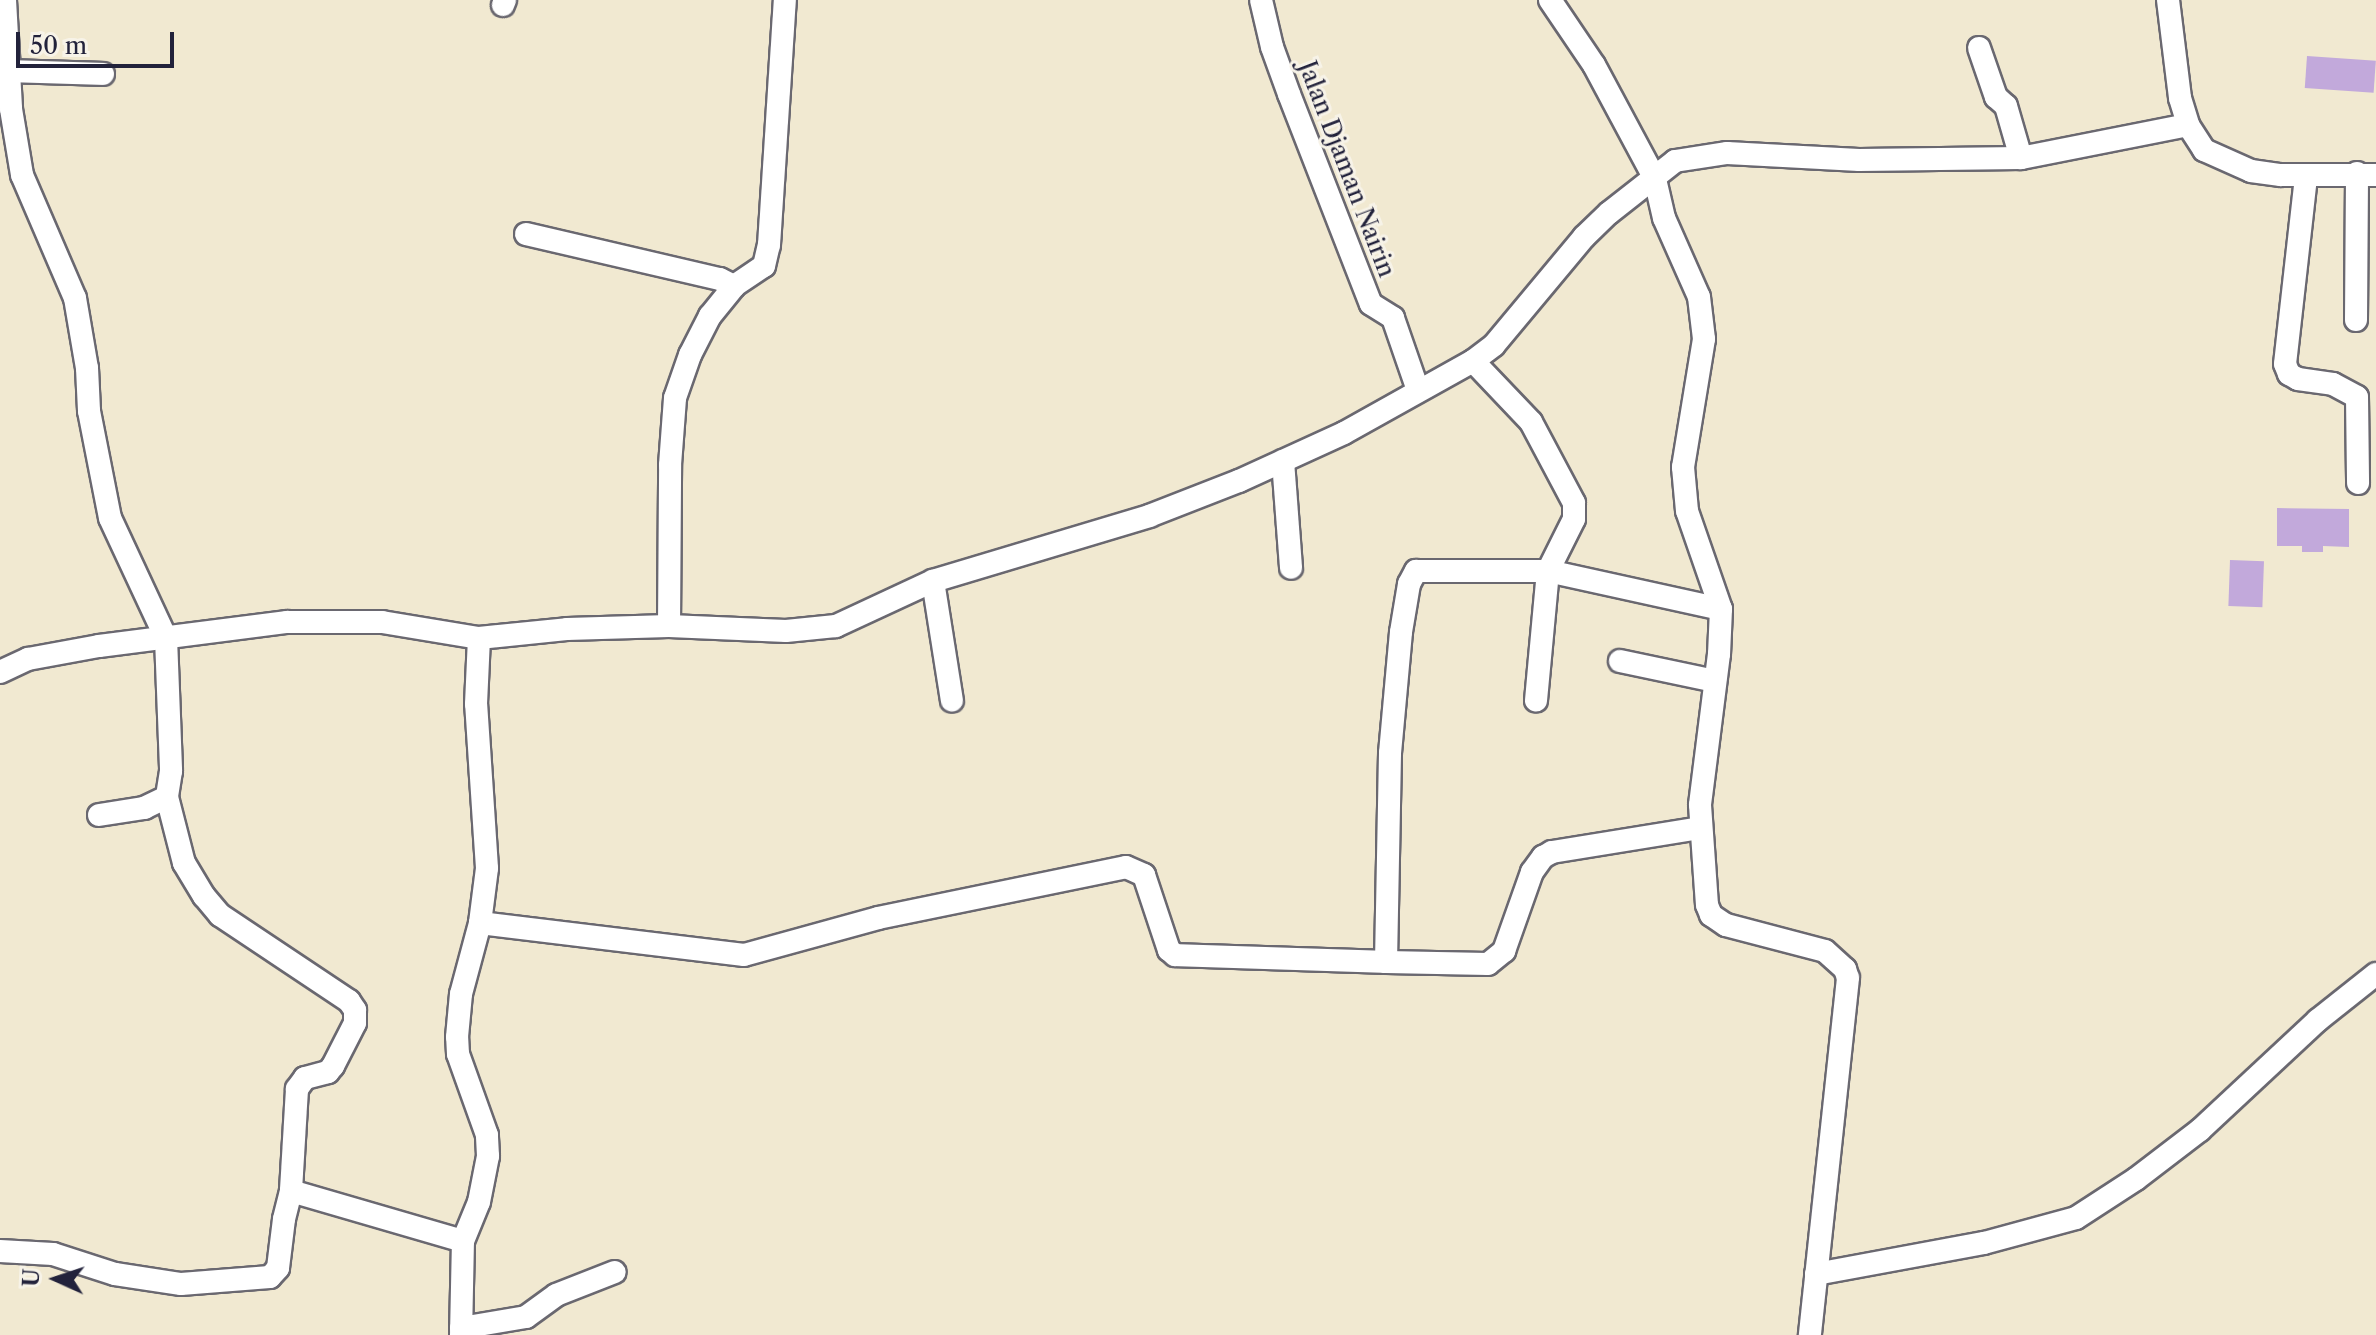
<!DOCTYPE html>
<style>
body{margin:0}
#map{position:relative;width:2376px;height:1335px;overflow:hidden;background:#f1e9d1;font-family:"Libre Caslon Text",serif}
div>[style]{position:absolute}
.building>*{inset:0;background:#c2a9db;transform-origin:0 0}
.roads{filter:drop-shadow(2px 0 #6a6870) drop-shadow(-2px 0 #6a6870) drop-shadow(0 2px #6a6870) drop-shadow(0 -2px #6a6870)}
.street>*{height:22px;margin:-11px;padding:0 11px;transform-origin:11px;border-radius:11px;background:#fff}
span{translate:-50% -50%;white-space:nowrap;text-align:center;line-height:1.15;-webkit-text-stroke:6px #f7f3e8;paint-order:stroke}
.street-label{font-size:24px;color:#22223b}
.north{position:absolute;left:16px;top:1239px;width:80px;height:80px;-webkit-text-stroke:6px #f7f3e8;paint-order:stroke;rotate:273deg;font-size:22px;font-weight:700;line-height:32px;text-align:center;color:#22223b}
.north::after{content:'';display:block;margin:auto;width:28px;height:36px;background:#22223b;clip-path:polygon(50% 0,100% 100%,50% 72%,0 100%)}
.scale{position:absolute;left:16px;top:32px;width:158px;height:36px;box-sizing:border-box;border:4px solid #22223b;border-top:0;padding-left:10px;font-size:24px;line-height:28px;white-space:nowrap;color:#22223b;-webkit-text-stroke:6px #f7f3e8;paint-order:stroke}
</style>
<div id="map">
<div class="building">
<div style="left:2307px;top:56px;width:69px;height:32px;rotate:4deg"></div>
<div style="clip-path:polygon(2277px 508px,2349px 509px,2349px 547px,2323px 546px,2323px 552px,2302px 552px,2302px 546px,2277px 546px)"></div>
<div style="left:2230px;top:560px;width:34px;height:46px;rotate:2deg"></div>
</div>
<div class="roads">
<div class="street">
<div style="left:5px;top:0;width:109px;rotate:86.8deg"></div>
<div style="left:11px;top:109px;width:67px;rotate:80.5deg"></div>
<div style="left:22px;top:175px;width:134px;rotate:66.7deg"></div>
<div style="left:75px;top:298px;width:71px;rotate:80.3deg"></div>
<div style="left:87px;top:368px;width:43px;rotate:87.3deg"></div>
<div style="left:89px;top:411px;width:109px;rotate:78.9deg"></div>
<div style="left:110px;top:518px;width:132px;rotate:65deg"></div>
<div style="left:166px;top:638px;width:133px;rotate:87.8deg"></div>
<div style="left:171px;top:771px;width:26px;rotate:99deg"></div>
<div style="left:167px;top:797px;width:68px;rotate:75.6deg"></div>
<div style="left:184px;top:863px;width:39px;rotate:59deg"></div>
<div style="left:204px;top:896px;width:25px;rotate:50deg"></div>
<div style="left:220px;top:915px;width:155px;rotate:33.7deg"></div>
<div style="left:349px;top:1001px;width:11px;rotate:56deg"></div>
<div style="left:355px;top:1010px;width:13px;rotate:90deg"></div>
<div style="left:355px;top:1023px;width:48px;rotate:117.1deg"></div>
<div style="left:333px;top:1066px;width:8px;rotate:130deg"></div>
<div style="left:328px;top:1072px;width:24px;rotate:165deg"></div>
<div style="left:305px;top:1078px;width:14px;rotate:126deg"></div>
<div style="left:297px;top:1089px;width:102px;rotate:93.4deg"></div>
<div style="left:1261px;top:0;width:48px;rotate:76.8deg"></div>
<div style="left:1272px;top:47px;width:50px;rotate:70.1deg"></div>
<div style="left:1289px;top:94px;width:225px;rotate:68.7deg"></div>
<div style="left:1371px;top:304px;width:26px;rotate:32deg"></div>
<div style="left:1393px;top:318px;width:76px;rotate:70.9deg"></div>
<div style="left:1550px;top:0;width:78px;rotate:55.9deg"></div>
<div style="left:1594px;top:65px;width:129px;rotate:61.8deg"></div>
<div style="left:1655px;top:179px;width:40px;rotate:77deg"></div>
<div style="left:1664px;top:218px;width:86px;rotate:66.1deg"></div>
<div style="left:1699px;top:297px;width:42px;rotate:83.2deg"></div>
<div style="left:1704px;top:339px;width:130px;rotate:99.3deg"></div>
<div style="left:1683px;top:467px;width:44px;rotate:84.8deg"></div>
<div style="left:1687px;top:511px;width:104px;rotate:70.9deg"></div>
<div style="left:1721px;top:609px;width:45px;rotate:92.5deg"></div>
<div style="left:1719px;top:654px;width:152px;rotate:97.2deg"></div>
<div style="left:1700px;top:805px;width:100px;rotate:86deg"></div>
<div style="left:1707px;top:905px;width:11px;rotate:68deg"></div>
<div style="left:1711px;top:915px;width:18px;rotate:34deg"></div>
<div style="left:1726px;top:925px;width:102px;rotate:14.7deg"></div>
<div style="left:1825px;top:951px;width:27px;rotate:42deg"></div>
<div style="left:1845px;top:969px;width:9px;rotate:72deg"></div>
<div style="left:1848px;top:978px;width:359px;rotate:96.1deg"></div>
<div style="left:2168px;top:0;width:99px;rotate:83deg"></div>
<div style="left:2180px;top:98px;width:28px;rotate:73deg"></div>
<div style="left:2188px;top:125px;width:30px;rotate:57deg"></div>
<div style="left:2204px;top:150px;width:51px;rotate:24.1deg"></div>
<div style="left:2251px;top:171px;width:30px;rotate:8deg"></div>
<div style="left:2281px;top:175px;width:95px"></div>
<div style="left:503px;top:5px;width:5px;rotate:-68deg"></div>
<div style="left:1979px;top:48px;width:52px;rotate:70.9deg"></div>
<div style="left:1996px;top:97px;width:13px;rotate:42deg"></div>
<div style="left:2006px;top:106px;width:54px;rotate:73.9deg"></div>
<div style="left:0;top:78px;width:12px;rotate:-35deg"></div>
<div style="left:10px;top:71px;width:93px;rotate:1.8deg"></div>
<div style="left:2306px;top:177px;width:188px;rotate:96.4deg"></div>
<div style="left:2285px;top:364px;width:11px;rotate:68deg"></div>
<div style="left:2289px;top:374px;width:10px;rotate:29deg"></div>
<div style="left:2298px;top:379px;width:35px;rotate:8deg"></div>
<div style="left:2333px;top:384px;width:27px;rotate:28deg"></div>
<div style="left:2357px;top:397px;width:86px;rotate:89.3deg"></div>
<div style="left:526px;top:234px;width:199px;rotate:13.1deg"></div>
<div style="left:720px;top:279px;width:16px;rotate:27deg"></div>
<div style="left:734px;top:286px;width:36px;rotate:-34deg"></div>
<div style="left:764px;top:266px;width:22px;rotate:-77deg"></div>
<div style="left:769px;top:245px;width:246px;rotate:-86.3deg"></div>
<div style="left:2356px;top:320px;width:147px;rotate:-89.6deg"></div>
<div style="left:1473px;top:361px;width:84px;rotate:46.4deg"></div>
<div style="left:1531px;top:422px;width:92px;rotate:62deg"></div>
<div style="left:1574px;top:503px;width:16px;rotate:90deg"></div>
<div style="left:1574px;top:519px;width:58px;rotate:116.6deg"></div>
<div style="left:1548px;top:571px;width:130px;rotate:95.3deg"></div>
<div style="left:1283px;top:461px;width:107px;rotate:85.7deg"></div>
<div style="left:933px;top:581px;width:121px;rotate:81deg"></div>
<div style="left:669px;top:626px;width:161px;rotate:-89.6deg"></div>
<div style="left:670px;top:465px;width:67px;rotate:-85.7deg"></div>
<div style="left:675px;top:398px;width:46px;rotate:-70.8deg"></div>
<div style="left:690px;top:355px;width:44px;rotate:-62.9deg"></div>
<div style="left:710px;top:316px;width:38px;rotate:-51deg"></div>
<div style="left:1620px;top:661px;width:97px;rotate:11.9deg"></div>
<div style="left:0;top:672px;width:31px;rotate:-25deg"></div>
<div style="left:28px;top:659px;width:72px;rotate:-10.4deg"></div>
<div style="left:99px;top:646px;width:190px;rotate:-7.3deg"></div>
<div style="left:287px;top:622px;width:95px"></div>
<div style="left:382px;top:622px;width:98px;rotate:9.4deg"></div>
<div style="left:479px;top:638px;width:88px;rotate:-5.8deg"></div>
<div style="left:567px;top:629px;width:102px;rotate:-1.7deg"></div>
<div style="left:669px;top:626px;width:117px;rotate:2.4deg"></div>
<div style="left:786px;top:631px;width:50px;rotate:-5.7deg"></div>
<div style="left:836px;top:626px;width:107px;rotate:-24.9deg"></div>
<div style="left:933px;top:581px;width:226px;rotate:-16.7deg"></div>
<div style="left:1149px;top:516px;width:97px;rotate:-21.3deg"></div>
<div style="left:1239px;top:481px;width:115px;rotate:-24.6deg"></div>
<div style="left:1344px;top:433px;width:148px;rotate:-29.2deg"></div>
<div style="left:1473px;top:361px;width:26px;rotate:-37deg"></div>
<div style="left:1494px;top:345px;width:141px;rotate:-50.2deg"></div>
<div style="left:1584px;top:237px;width:35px;rotate:-44deg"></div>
<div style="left:1609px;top:213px;width:84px;rotate:-38.2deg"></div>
<div style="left:1675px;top:161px;width:53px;rotate:-8.7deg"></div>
<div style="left:1727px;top:153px;width:132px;rotate:3deg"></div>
<div style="left:1859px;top:160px;width:162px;rotate:-0.7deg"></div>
<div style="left:2021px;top:158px;width:170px;rotate:-11.2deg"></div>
<div style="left:99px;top:815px;width:46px;rotate:-8.8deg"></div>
<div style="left:144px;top:808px;width:25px;rotate:-26deg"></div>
<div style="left:480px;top:923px;width:266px;rotate:6.9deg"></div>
<div style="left:744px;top:955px;width:139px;rotate:-15.4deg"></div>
<div style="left:878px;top:918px;width:253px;rotate:-11.6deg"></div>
<div style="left:1126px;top:867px;width:20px;rotate:24deg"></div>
<div style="left:1144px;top:875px;width:79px;rotate:71.6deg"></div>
<div style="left:1169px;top:950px;width:8px;rotate:40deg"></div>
<div style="left:1175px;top:955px;width:211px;rotate:1.9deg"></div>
<div style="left:1386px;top:962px;width:209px;rotate:-88.9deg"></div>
<div style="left:1390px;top:753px;width:121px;rotate:-84.8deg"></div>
<div style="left:1401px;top:632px;width:49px;rotate:-80.5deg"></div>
<div style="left:1409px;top:584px;width:15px;rotate:-62deg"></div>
<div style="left:1416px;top:571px;width:132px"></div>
<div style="left:1548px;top:571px;width:177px;rotate:12.4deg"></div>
<div style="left:1386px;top:962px;width:102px;rotate:1.1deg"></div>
<div style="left:1488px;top:964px;width:21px;rotate:-39deg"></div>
<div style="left:1504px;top:951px;width:84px;rotate:-70.5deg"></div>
<div style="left:1532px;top:872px;width:19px;rotate:-54deg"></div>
<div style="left:1543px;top:857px;width:10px;rotate:-29deg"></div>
<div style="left:1552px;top:852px;width:150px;rotate:-9.2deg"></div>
<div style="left:0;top:1251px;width:53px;rotate:3.2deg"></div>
<div style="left:53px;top:1254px;width:65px;rotate:17.9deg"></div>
<div style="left:115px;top:1274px;width:67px;rotate:8.6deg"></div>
<div style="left:181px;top:1284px;width:89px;rotate:-4.5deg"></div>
<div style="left:270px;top:1277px;width:12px;rotate:-48deg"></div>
<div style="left:278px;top:1268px;width:49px;rotate:-83deg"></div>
<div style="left:284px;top:1219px;width:29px;rotate:-76deg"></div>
<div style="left:291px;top:1191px;width:179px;rotate:16.2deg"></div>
<div style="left:1816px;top:1274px;width:171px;rotate:-10.5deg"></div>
<div style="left:1984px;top:1243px;width:95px;rotate:-15.2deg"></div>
<div style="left:2076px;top:1218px;width:72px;rotate:-33deg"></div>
<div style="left:2136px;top:1179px;width:81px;rotate:-37.4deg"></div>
<div style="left:2200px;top:1130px;width:161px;rotate:-43deg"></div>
<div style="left:2318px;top:1020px;width:74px;rotate:-38.4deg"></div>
<div style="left:461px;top:1328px;width:66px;rotate:-9.6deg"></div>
<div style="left:526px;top:1317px;width:37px;rotate:-36deg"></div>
<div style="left:556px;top:1295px;width:63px;rotate:-21.3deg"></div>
<div style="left:461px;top:1335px;width:94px;rotate:-88.8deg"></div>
<div style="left:463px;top:1241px;width:42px;rotate:-67.7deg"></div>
<div style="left:479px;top:1202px;width:47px;rotate:-78.9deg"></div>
<div style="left:488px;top:1156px;width:21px;rotate:-93deg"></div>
<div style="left:487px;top:1135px;width:86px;rotate:-109.7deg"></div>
<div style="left:458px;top:1054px;width:17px;rotate:-93deg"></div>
<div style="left:457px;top:1037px;width:43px;rotate:-84.7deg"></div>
<div style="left:461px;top:994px;width:73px;rotate:-75deg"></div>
<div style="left:480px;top:923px;width:55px;rotate:-82.7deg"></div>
<div style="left:487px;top:868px;width:164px;rotate:-93.8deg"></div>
<div style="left:476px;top:704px;width:66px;rotate:-87.4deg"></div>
</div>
</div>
<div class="street-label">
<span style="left:1347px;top:169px;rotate:69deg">Jalan Djaman Nairin</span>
</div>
<div class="north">U</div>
<div class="scale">50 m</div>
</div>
